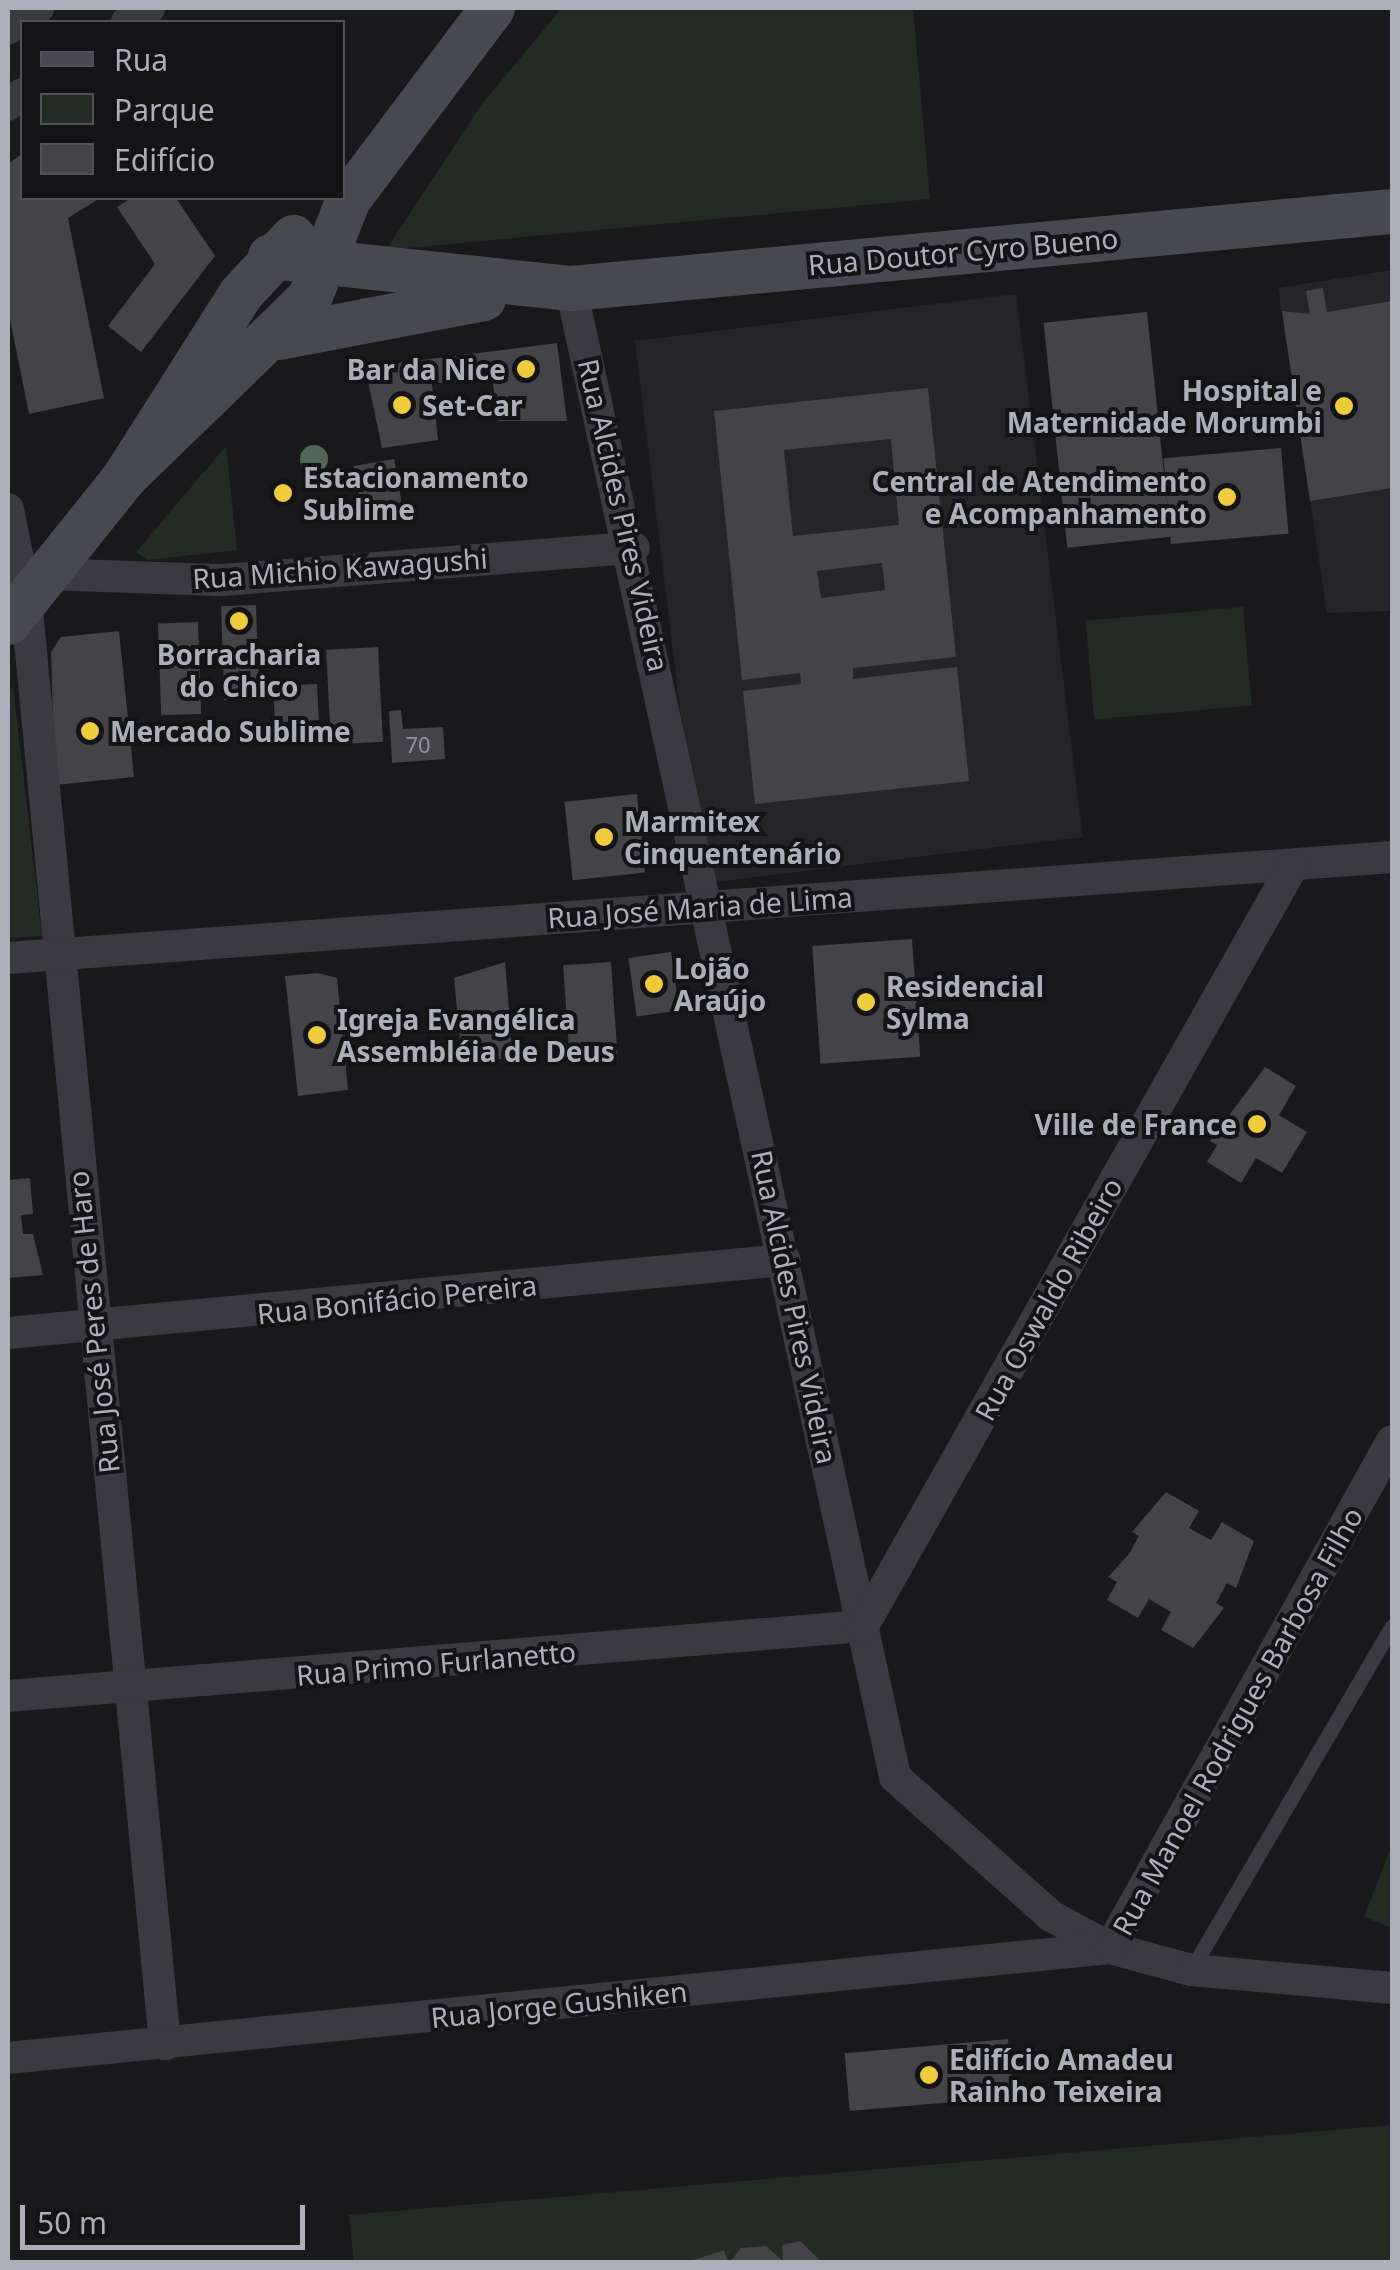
<!DOCTYPE html>
<meta charset="utf-8">
<style>
body{margin:0}
#map{position:relative;width:1400px;height:2270px;overflow:hidden;background:#19191b;font-family:"Noto Sans",sans-serif}
div>[style]{position:absolute}
.built>*{inset:0;background:#252528;transform-origin:0 0}
.green>*{inset:0;background:#232b25;transform-origin:0 0}
.building>*{inset:0;background:#434348;transform-origin:0 0}
.lane>*{height:15px;margin:-7.5px;padding:0 7.5px;transform-origin:7.5px;border-radius:7.5px;background:#3a3a40}
.street>*{height:32px;margin:-16px;padding:0 16px;transform-origin:16px;border-radius:16px;background:#3a3a40}
.secondary>*{height:45px;margin:-22.5px;padding:0 22.5px;transform-origin:22.5px;border-radius:22.5px;background:#484950}
.trees>*{width:28px;height:28px;margin:-14px;border-radius:50%;background:#536658}
.dots>*{width:28px;height:28px;translate:-50% -50%;box-sizing:border-box;border:5px solid #141416;border-radius:50%}
span{translate:-50% -50%;white-space:nowrap;text-align:center;line-height:1.15;-webkit-text-stroke:8px #141416;paint-order:stroke}
.number-label{font-size:22px;color:#92939e}
.number-label span{-webkit-text-stroke-width:0}
.street-label{font-size:28px;color:#acaeba}
.poi-label{font-size:28px;color:#acaeba;font-weight:700}
.right{translate:-100% -50%;text-align:right}
.left{translate:0 -50%;text-align:left}
.frame{position:absolute;inset:0;border:10px solid #acaeba;pointer-events:none}
.legend{position:absolute;left:20px;top:20px;width:325px;height:180px;box-sizing:border-box;background:#141416;border:2px solid #515258;margin:0;padding:12px 18px;list-style:none;font-size:30px;color:#acaeba}
.legend li{display:flex;align-items:center;gap:20px;height:50px}
.legend b{width:50px;border:2px solid #515258}
.scale{position:absolute;left:20px;top:2205px;width:285px;height:45px;box-sizing:border-box;border:5px solid #acaeba;border-top:0;padding-left:12px;font-size:30px;line-height:35px;white-space:nowrap;color:#acaeba;-webkit-text-stroke:8px #141416;paint-order:stroke}
</style>
<div id="map">
<div class="built">
<div style="clip-path:polygon(1392px 270px,1392px 611px,1327px 613px,1278px 288px)"></div>
<div style="left:1016px;top:294px;width:547px;height:384px;rotate:83deg"></div>
</div>
<div class="green">
<div style="clip-path:polygon(562px 8px,913px 8px,930px 199px,386px 250px,481px 105px)"></div>
<div style="clip-path:polygon(226px 446px,237px 550px,147px 560px,136px 552px)"></div>
<div style="left:1243px;top:607px;width:99px;height:158px;rotate:85deg"></div>
<div style="clip-path:polygon(13px 686px,42px 936px,8px 938px,8px 693px)"></div>
<div style="clip-path:polygon(1392px 1844px,1392px 1928px,1364px 1917px)"></div>
<div style="clip-path:polygon(1392px 2125px,1392px 2262px,354px 2262px,349px 2215px)"></div>
</div>
<div class="building">
<div style="clip-path:polygon(22px 154px,22px 198px,100px 198px,68px 218px,104px 398px,29px 414px,8px 309px,8px 164px)"></div>
<div style="clip-path:polygon(131px 198px,176px 198px,215px 256px,141px 352px,108px 326px,155px 264px,117px 207px)"></div>
<div style="clip-path:polygon(1323px 288px,1327px 312px,1392px 301px,1392px 488px,1310px 501px,1282px 311px,1310px 314px,1306px 291px)"></div>
<div style="left:1147px;top:312px;width:226px;height:104px;rotate:84deg"></div>
<div style="clip-path:polygon(557px 343px,567px 421px,498px 421px,492px 377px,432px 384px,438px 440px,382px 448px,365px 367px)"></div>
<div style="clip-path:polygon(evenodd,928px 388px,956px 657px,853px 668px,853px 679px,957px 667px,969px 781px,755px 804px,743px 691px,801px 684px,800px 673px,742px 680px,714px 411px,928px 388px,891px 439px,899px 525px,793px 536px,784px 450px,891px 439px,928px 388px,882px 563px,885px 590px,821px 598px,817px 571px,882px 563px)"></div>
<div style="left:1281px;top:448px;width:86px;height:118px;rotate:85deg"></div>
<div style="left:394px;top:459px;width:51px;height:41px;rotate:80deg"></div>
<div style="left:256px;top:605px;width:94px;height:35px;rotate:88deg"></div>
<div style="left:198px;top:622px;width:92px;height:40px;rotate:88deg"></div>
<div style="clip-path:polygon(119px 631px,134px 777px,55px 785px,51px 652px,61px 637px)"></div>
<div style="left:378px;top:647px;width:95px;height:52px;rotate:87deg"></div>
<div style="left:317px;top:684px;width:36px;height:44px;rotate:87deg"></div>
<div style="clip-path:polygon(401px 710px,403px 729px,443px 727px,445px 759px,392px 763px,389px 711px)"></div>
<div style="left:637px;top:794px;width:79px;height:73px;rotate:84deg"></div>
<div style="left:912px;top:939px;width:118px;height:100px;rotate:86deg"></div>
<div style="left:671px;top:952px;width:59px;height:43px;rotate:82deg"></div>
<div style="clip-path:polygon(505px 962px,513px 1058px,462px 1062px,454px 978px)"></div>
<div style="left:611px;top:962px;width:98px;height:48px;rotate:86deg"></div>
<div style="clip-path:polygon(318px 973px,337px 978px,348px 1090px,298px 1096px,285px 976px)"></div>
<div style="clip-path:polygon(1265px 1067px,1296px 1086px,1279px 1115px,1307px 1132px,1282px 1173px,1256px 1158px,1241px 1183px,1207px 1162px,1217px 1145px,1210px 1141px)"></div>
<div style="clip-path:polygon(30px 1178px,33px 1214px,21px 1215px,23px 1234px,33px 1234px,43px 1275px,8px 1278px,8px 1180px)"></div>
<div style="clip-path:polygon(1166px 1492px,1199px 1511px,1189px 1528px,1211px 1540px,1222px 1522px,1254px 1541px,1236px 1588px,1227px 1583px,1216px 1603px,1224px 1608px,1193px 1648px,1161px 1630px,1171px 1612px,1149px 1599px,1138px 1618px,1107px 1600px,1117px 1582px,1108px 1577px,1129px 1554px,1139px 1536px,1132px 1532px)"></div>
<div style="left:1008px;top:2039px;width:58px;height:164px;rotate:85deg"></div>
<div style="clip-path:polygon(800px 2241px,822px 2262px,730px 2262px,741px 2248px,766px 2246px,783px 2261px,782px 2245px)"></div>
<div style="clip-path:polygon(724px 2250px,728px 2262px,687px 2262px)"></div>
</div>
<div class="lane">
<div style="left:1191px;top:1970px;width:398px;rotate:-59.7deg"></div>
</div>
<div class="street">
<div style="left:127px;top:22px;width:26px;rotate:-32deg"></div>
<div style="left:8px;top:29px;width:37px;rotate:-35deg"></div>
<div style="left:8px;top:105px;width:18px;rotate:-38deg"></div>
<div style="left:571px;top:288px;width:1524px;rotate:77.72deg"></div>
<div style="left:895px;top:1777px;width:209px;rotate:41.7deg"></div>
<div style="left:1051px;top:1916px;width:67px;rotate:28.5deg"></div>
<div style="left:1110px;top:1948px;width:84px;rotate:15.2deg"></div>
<div style="left:1191px;top:1970px;width:202px;rotate:5.1deg"></div>
<div style="left:8px;top:509px;width:93px;rotate:78.8deg"></div>
<div style="left:26px;top:600px;width:1451px;rotate:84.5deg"></div>
<div style="left:47px;top:574px;width:176px;rotate:2deg"></div>
<div style="left:223px;top:580px;width:412px;rotate:-4.5deg"></div>
<div style="left:8px;top:958px;width:1388px;rotate:-4.17deg"></div>
<div style="left:8px;top:1333px;width:780px;rotate:-5.37deg"></div>
<div style="left:8px;top:1696px;width:858px;rotate:-4.68deg"></div>
<div style="left:863px;top:1626px;width:872px;rotate:-60.52deg"></div>
<div style="left:8px;top:2058px;width:1107px;rotate:-5.7deg"></div>
<div style="left:1110px;top:1948px;width:580px;rotate:-60.92deg"></div>
</div>
<div class="secondary">
<div style="left:270px;top:256px;width:303px;rotate:6.1deg"></div>
<div style="left:571px;top:288px;width:825px;rotate:-5.36deg"></div>
<div style="left:279px;top:337px;width:208px;rotate:-10.8deg"></div>
<div style="left:124px;top:477px;width:257px;rotate:-44.1deg"></div>
<div style="left:309px;top:298px;width:106px;rotate:-68.5deg"></div>
<div style="left:348px;top:199px;width:239px;rotate:-53deg"></div>
<div style="left:8px;top:622px;width:186px;rotate:-51.3deg"></div>
<div style="left:124px;top:477px;width:217px;rotate:-57.6deg"></div>
<div style="left:240px;top:294px;width:78px;rotate:-47.1deg"></div>
</div>
<div class="trees">
<div style="left:314px;top:459px"></div>
</div>
<div class="dots">
<div style="left:526px;top:369px;background:#efcc3d"></div>
<div style="left:402px;top:405px;background:#efcc3d"></div>
<div style="left:1344px;top:406px;background:#efcc3d"></div>
<div style="left:283px;top:493px;background:#efcc3d"></div>
<div style="left:1227px;top:497px;background:#efcc3d"></div>
<div style="left:239px;top:621px;background:#efcc3d"></div>
<div style="left:90px;top:731px;background:#efcc3d"></div>
<div style="left:604px;top:837px;background:#efcc3d"></div>
<div style="left:654px;top:984px;background:#efcc3d"></div>
<div style="left:866px;top:1002px;background:#efcc3d"></div>
<div style="left:317px;top:1035px;background:#efcc3d"></div>
<div style="left:1257px;top:1124px;background:#efcc3d"></div>
<div style="left:929px;top:2075px;background:#efcc3d"></div>
</div>
<div class="number-label">
<span style="left:418px;top:745px">70</span>
</div>
<div class="street-label">
<span style="left:963px;top:251px;rotate:-5deg">Rua Doutor Cyro Bueno</span>
<span style="left:624px;top:515px;rotate:77deg">Rua Alcides Pires Videira</span>
<span style="left:340px;top:568px;rotate:-4deg">Rua Michio Kawagushi</span>
<span style="left:700px;top:907px;rotate:-4deg">Rua José Maria de Lima</span>
<span style="left:397px;top:1299px;rotate:-6deg">Rua Bonifácio Pereira</span>
<span style="left:1048px;top:1299px;rotate:-61deg">Rua Oswaldo Ribeiro</span>
<span style="left:795px;top:1307px;rotate:78deg">Rua Alcides Pires Videira</span>
<span style="left:93px;top:1322px;rotate:-96deg">Rua José Peres de Haro</span>
<span style="left:436px;top:1663px;rotate:-5deg">Rua Primo Furlanetto</span>
<span style="left:1237px;top:1721px;rotate:-61deg">Rua Manoel Rodrigues Barbosa Filho</span>
<span style="left:559px;top:2004px;rotate:-6deg">Rua Jorge Gushiken</span>
</div>
<div class="poi-label">
<span class="right" style="left:506px;top:369px">Bar da Nice</span>
<span class="right" style="left:1322px;top:406px">Hospital e<br>Maternidade Morumbi</span>
<span class="left" style="left:422px;top:405px">Set-Car</span>
<span class="left" style="left:303px;top:493px">Estacionamento<br>Sublime</span>
<span class="right" style="left:1207px;top:497px">Central de Atendimento<br>e Acompanhamento</span>
<span style="left:239px;top:670px">Borracharia<br>do Chico</span>
<span class="left" style="left:110px;top:731px">Mercado Sublime</span>
<span class="left" style="left:624px;top:837px">Marmitex<br>Cinquentenário</span>
<span class="left" style="left:674px;top:984px">Lojão<br>Araújo</span>
<span class="left" style="left:886px;top:1002px">Residencial<br>Sylma</span>
<span class="left" style="left:337px;top:1035px">Igreja Evangélica<br>Assembléia de Deus</span>
<span class="right" style="left:1237px;top:1124px">Ville de France</span>
<span class="left" style="left:949px;top:2075px">Edifício Amadeu<br>Rainho Teixeira</span>
</div>
<div class="frame"></div>
<ul class="legend">
<li><b style="height:12px;background:#484950"></b>Rua</li>
<li><b style="height:28px;background:#232b25"></b>Parque</li>
<li><b style="height:28px;background:#434348"></b>Edifício</li>
</ul>
<div class="scale">50 m</div>
</div>
